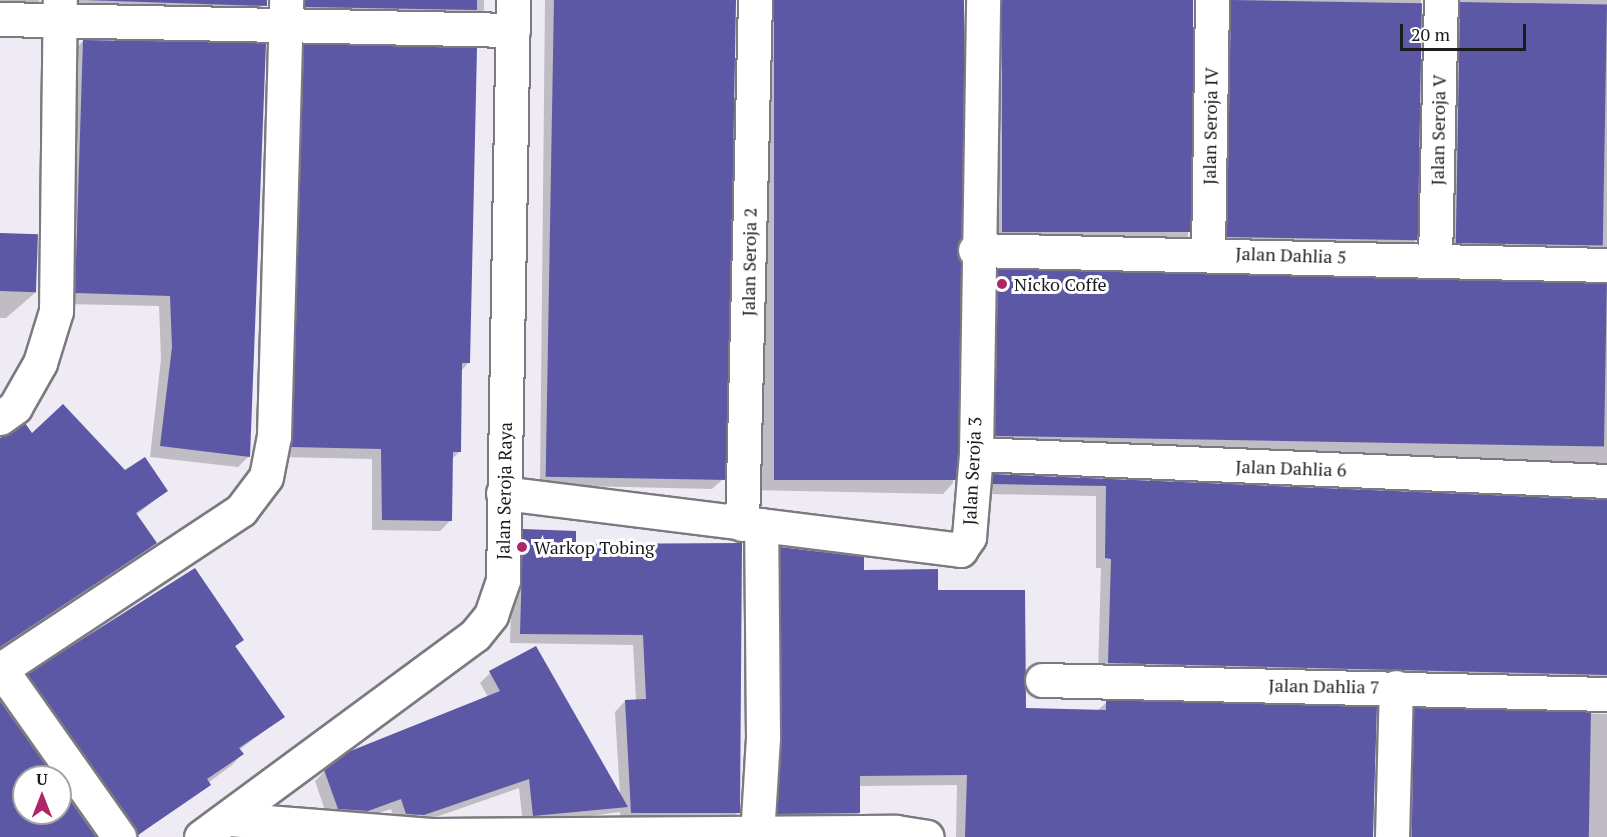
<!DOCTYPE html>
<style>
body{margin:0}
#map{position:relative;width:1607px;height:837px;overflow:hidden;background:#efebf4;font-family:"PT Serif",serif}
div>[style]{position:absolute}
.shadow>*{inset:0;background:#0003;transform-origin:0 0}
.building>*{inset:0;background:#5c58a5;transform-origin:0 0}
.roads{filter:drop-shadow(2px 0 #7c7981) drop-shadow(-2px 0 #7c7981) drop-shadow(0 2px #7c7981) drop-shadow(0 -2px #7c7981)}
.street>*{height:33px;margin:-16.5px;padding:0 16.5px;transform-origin:16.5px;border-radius:16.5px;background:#fff}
.dots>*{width:16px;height:16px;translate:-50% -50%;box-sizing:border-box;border:3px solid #fff;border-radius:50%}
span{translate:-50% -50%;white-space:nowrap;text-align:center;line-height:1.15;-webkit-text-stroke:6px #fff;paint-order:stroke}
.street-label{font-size:18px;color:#1b1a1d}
.poi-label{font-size:18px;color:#1b1a1d}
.left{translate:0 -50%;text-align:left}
.north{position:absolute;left:12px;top:765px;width:60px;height:60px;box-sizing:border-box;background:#fff;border:2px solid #a4a3a5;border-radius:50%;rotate:0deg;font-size:16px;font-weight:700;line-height:24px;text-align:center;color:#1b1a1d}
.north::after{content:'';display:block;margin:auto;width:21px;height:27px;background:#af2667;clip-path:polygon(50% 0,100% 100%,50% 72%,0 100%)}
.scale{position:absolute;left:1400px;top:24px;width:126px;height:27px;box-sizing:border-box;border:3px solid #1b1a1d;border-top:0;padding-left:8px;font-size:18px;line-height:21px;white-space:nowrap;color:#1b1a1d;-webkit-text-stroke:4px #fff;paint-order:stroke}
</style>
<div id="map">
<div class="shadow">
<div style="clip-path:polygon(0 0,40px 0,29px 11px,0 11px)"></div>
<div style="clip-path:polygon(65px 0,267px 0,255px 16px,69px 12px)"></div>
<div style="clip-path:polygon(291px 0,484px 0,484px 10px,474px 20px,295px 17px)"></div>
<div style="clip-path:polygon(545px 0,735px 0,723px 479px,712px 489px,540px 485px)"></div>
<div style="clip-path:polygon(758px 0,963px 0,953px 483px,943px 494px,752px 490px)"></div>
<div style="clip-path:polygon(986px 0,1192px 0,1188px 236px,1178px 246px,988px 242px)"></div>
<div style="clip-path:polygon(1217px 0,1421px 0,1415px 241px,1405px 252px,1217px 247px)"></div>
<div style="left:1446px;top:0;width:161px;height:252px"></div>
<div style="clip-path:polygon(83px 41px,249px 456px,238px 467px,150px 457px,161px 359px,159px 306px,65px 304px,72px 52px)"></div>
<div style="clip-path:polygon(304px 46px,469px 362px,461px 371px,459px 452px,452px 459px,450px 521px,440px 531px,372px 530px,372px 459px,281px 457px,294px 56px)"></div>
<div style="clip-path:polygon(0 234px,36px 292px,6px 318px,0 318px)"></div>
<div style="clip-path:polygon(998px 271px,1607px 285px,1607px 479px,985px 446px,988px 281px)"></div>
<div style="clip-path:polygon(31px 435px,166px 491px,136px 515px,155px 543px,145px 553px,0 651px,0 440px)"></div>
<div style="clip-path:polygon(994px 475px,1607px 501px,1607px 691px,1098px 673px,1101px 568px,1096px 568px,1096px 496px,983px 494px)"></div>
<div style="clip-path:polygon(523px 531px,574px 546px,741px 544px,738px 812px,728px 823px,621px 823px,620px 812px,523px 825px,519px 788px,430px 819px,396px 824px,391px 809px,356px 821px,328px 819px,315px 781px,325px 771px,488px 697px,480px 683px,490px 673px,620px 795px,615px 712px,625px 701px,636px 701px,633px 645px,510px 643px,513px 541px)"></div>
<div style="clip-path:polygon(780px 548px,936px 591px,1024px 709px,1097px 711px,1107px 702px,1372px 837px,956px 837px,957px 785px,859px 786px,859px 813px,848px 823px,767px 824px,770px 559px)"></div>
<div style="clip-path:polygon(242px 640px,235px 647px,283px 717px,239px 750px,242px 754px,232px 765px,136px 837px,122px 837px,18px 686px,28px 675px)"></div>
<div style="clip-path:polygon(1415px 710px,1607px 714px,1607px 837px,1401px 837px,1404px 720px)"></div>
</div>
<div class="building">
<div style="clip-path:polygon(84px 0,267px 0,267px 6px)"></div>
<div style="clip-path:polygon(305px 0,477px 0,477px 10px,305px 7px)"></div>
<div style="left:736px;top:0;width:480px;height:182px;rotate:91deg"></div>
<div style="left:774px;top:0;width:190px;height:480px"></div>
<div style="left:1002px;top:0;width:191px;height:232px"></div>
<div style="left:1231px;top:0;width:191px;height:237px;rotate:1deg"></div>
<div style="left:1460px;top:2px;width:147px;height:241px;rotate:1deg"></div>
<div style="clip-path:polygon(83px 40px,266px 43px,250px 457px,160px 446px,172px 347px,170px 296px,75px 293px)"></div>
<div style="clip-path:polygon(304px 44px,477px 48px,470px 363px,462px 363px,461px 452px,453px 452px,452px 521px,382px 520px,381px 449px,291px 447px)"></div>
<div style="left:0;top:233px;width:38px;height:58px;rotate:2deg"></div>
<div style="left:998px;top:269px;width:609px;height:167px;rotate:1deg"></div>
<div style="clip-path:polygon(63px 404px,125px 470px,145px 457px,168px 491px,136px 513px,157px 543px,0 647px,0 438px,25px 423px,32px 433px)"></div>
<div style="clip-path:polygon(993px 474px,1607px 500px,1607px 675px,1108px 663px,1111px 559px,1105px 558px,1106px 486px,992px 484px)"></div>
<div style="clip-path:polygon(523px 529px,576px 531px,576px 544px,742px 543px,740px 813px,631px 813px,625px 700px,646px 699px,643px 635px,520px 634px)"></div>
<div style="clip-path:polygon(780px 547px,864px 557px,864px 570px,938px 569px,938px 590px,1025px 590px,1026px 708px,1106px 710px,1106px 700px,1377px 707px,1373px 837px,965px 837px,967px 775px,860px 776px,860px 813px,777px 814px)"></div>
<div style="clip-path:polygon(195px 568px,244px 640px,235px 646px,285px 717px,239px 748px,244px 754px,207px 779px,211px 785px,138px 835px,27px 674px)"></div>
<div style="clip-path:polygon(536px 646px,628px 807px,533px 816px,529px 779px,424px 815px,406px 814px,401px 799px,368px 811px,338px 809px,324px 770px,348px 752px,500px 691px,489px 671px)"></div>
<div style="clip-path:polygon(0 701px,54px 777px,24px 777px,24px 813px,60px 813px,60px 786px,96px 837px,0 837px)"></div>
<div style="left:1414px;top:708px;width:177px;height:129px;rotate:1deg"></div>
</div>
<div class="roads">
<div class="street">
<div style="left:0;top:19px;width:513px;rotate:1.23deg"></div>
<div style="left:975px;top:250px;width:632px;rotate:1.36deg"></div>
<div style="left:1208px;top:253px;width:253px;rotate:-89.1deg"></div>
<div style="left:1435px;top:259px;width:259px;rotate:-88.7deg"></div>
<div style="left:0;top:418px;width:19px;rotate:-36deg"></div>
<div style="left:15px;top:407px;width:51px;rotate:-60.4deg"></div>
<div style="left:40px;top:363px;width:54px;rotate:-72.9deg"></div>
<div style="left:56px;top:311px;width:311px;rotate:-89.3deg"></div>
<div style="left:976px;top:454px;width:632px;rotate:2.45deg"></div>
<div style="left:503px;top:493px;width:461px;rotate:7.1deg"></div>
<div style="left:960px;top:550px;width:16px;rotate:-55deg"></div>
<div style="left:969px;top:537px;width:83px;rotate:-85.2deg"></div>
<div style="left:976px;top:454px;width:454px;rotate:-89.1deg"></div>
<div style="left:742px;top:524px;width:524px;rotate:-88.58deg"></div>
<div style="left:0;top:668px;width:207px;rotate:54.8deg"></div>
<div style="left:1px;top:669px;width:288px;rotate:-33.5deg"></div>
<div style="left:241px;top:510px;width:41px;rotate:-52.9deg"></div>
<div style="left:266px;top:477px;width:42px;rotate:-79deg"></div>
<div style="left:274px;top:436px;width:436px;rotate:-88.4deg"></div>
<div style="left:1042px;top:680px;width:565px;rotate:1.42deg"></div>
<div style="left:229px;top:819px;width:205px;rotate:4.5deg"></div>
<div style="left:433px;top:835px;width:463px;rotate:-0.4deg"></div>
<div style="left:896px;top:832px;width:31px;rotate:9deg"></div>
<div style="left:757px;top:836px;width:99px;rotate:-86.5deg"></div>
<div style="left:763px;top:737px;width:212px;rotate:-90.5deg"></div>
<div style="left:201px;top:837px;width:340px;rotate:-36.4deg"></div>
<div style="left:475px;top:635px;width:26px;rotate:-51deg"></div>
<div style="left:491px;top:615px;width:37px;rotate:-71deg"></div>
<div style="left:503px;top:580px;width:580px;rotate:-89.01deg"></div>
<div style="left:1392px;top:837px;width:150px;rotate:-88.5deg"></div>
</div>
</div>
<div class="dots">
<div style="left:1002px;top:284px;background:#af2667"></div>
<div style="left:522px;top:547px;background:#af2667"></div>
</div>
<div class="street-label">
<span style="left:1210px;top:126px;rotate:-89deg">Jalan Seroja IV</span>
<span style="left:1438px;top:130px;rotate:-89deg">Jalan Seroja V</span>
<span style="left:1291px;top:255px;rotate:2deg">Jalan Dahlia 5</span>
<span style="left:749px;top:262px;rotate:-89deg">Jalan Seroja 2</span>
<span style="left:1291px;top:468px;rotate:2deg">Jalan Dahlia 6</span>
<span style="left:972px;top:471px;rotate:-87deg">Jalan Seroja 3</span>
<span style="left:504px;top:491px;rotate:-89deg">Jalan Seroja Raya</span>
<span style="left:1324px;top:686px;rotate:1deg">Jalan Dahlia 7</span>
</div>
<div class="poi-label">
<span class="left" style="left:1014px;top:284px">Nicko Coffe</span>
<span class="left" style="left:534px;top:547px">Warkop Tobing</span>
</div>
<div class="north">U</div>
<div class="scale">20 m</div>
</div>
